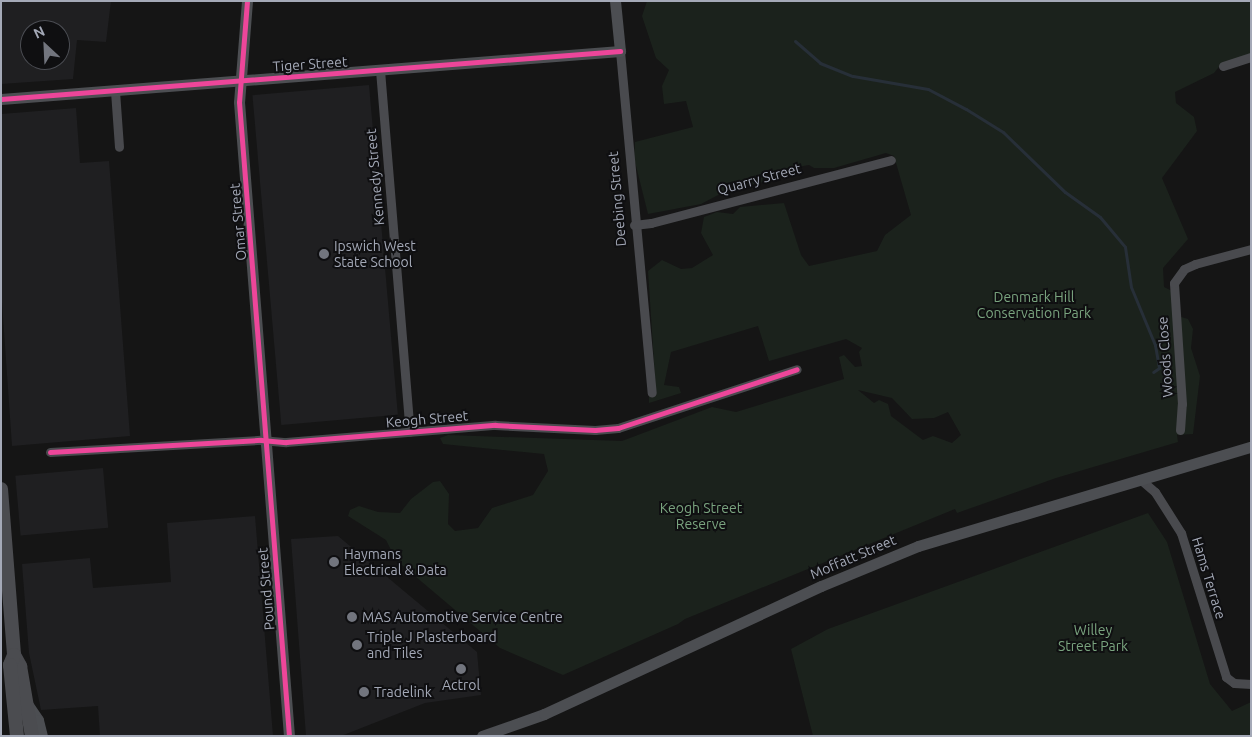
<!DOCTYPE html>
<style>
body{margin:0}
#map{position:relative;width:1252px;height:737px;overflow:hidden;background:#151515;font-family:Ubuntu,sans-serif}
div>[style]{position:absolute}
.built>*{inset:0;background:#1f1f21;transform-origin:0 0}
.green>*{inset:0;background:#1b221c}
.stream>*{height:3px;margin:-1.5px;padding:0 1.5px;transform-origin:1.5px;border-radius:1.5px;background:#272f38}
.street>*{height:9px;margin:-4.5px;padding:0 4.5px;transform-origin:4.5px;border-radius:4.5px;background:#494a4e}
.secondary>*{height:11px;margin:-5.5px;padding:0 5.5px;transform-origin:5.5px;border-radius:5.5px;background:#4c4e52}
.primary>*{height:14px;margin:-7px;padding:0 7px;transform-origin:7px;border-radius:7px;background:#4b4c50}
.cycleway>*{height:5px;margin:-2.5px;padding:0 2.5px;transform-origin:2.5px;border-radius:2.5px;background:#ed469a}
.dots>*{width:14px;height:14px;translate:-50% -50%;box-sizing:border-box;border:2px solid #0f0f11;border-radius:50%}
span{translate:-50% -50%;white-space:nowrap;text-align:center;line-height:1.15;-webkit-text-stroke:4px #0f0f11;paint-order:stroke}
.street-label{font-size:14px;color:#a4a9b7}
.poi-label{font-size:14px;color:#a4a9b7}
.left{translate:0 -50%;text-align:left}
.park-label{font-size:14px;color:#7aa47f}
.frame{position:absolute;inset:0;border:2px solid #a4a9b7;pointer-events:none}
.north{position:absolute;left:20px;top:20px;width:50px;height:50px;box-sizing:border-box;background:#0f0f11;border:1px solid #4b4d53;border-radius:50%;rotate:335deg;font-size:14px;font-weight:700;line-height:20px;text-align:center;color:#a4a9b7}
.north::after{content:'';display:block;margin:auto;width:18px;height:22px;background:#72757e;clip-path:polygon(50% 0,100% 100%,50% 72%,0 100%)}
</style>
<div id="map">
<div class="built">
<div style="clip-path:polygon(evenodd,1px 1px,111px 1px,106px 42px,77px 40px,73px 79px,1px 84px,1px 1px,30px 30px,60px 30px,60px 60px,30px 60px,30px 30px)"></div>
<div style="left:369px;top:85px;width:331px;height:117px;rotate:85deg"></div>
<div style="clip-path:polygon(76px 108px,80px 163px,109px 161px,130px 436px,12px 446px,1px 288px,1px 114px)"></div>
<div style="left:103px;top:468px;width:60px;height:88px;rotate:85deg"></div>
<div style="clip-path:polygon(255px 516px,273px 736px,100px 736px,98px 706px,41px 710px,29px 653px,22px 564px,90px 558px,93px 588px,171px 582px,167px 523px)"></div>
<div style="clip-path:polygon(338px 536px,477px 652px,481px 695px,425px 703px,341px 736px,306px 736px,291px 539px)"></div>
</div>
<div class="green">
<div style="clip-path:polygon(evenodd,647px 1px,1251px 1px,1251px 54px,1222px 63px,1214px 73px,1175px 92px,1176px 103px,1194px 117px,1197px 131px,1162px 178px,1188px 239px,1163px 268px,1164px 287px,1172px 291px,1181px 317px,1188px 319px,1193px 329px,1191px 348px,1200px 376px,1193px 434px,1177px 435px,1178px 442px,1056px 478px,957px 513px,955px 509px,685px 619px,678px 624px,563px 675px,500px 648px,396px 560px,386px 540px,348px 516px,350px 510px,359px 506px,378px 512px,400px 513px,411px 499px,433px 482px,440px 481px,449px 494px,448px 524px,455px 531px,478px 528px,492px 508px,533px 495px,548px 471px,544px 454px,443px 444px,440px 438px,448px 435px,622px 441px,712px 407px,736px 412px,844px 379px,839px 357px,844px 355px,855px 367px,862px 366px,859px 352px,862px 348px,846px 339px,769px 361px,758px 326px,671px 352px,664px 385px,679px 387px,681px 393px,649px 403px,649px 396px,656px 392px,648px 271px,662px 260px,681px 269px,692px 268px,713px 255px,701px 233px,704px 217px,717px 212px,733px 214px,740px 207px,784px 203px,801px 255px,809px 266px,877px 251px,885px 235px,911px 215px,894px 156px,886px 153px,834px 168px,814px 168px,809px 165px,786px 169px,763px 182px,722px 193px,701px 204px,648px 214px,634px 158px,635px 142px,693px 127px,686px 101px,664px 104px,662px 86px,669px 70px,656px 58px,642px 16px,647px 1px,858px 390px,892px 398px,912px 419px,934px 418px,948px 412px,961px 435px,952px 443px,933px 436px,923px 440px,891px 416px,888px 404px,879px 400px,874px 403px,858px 390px)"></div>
<div style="clip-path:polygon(1148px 513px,1167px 542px,1210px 684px,1232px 711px,1251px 702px,1251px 736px,813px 736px,791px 649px,828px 629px)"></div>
</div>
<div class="stream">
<div style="left:795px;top:41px;width:33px;rotate:41deg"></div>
<div style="left:820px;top:63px;width:35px;rotate:22deg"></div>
<div style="left:853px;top:76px;width:76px;rotate:9.8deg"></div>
<div style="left:928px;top:89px;width:43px;rotate:27.8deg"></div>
<div style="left:966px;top:109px;width:44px;rotate:31.9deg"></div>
<div style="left:1003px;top:132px;width:86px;rotate:44.1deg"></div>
<div style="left:1065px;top:192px;width:43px;rotate:35.5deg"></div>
<div style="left:1100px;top:217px;width:39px;rotate:50deg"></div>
<div style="left:1125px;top:247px;width:40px;rotate:81.5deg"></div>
<div style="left:1131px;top:287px;width:63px;rotate:67.5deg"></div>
<div style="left:1155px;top:345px;width:23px;rotate:80deg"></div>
<div style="left:1159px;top:368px;width:7px;rotate:146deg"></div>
</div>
<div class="street">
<div style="left:620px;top:51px;width:343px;rotate:84.7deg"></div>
<div style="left:1223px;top:66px;width:29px;rotate:-18deg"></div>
<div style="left:380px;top:70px;width:363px;rotate:85.3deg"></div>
<div style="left:115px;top:91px;width:56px;rotate:85.9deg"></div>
<div style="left:634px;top:225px;width:17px;rotate:-7deg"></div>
<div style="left:651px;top:223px;width:248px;rotate:-14.7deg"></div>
<div style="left:1180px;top:430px;width:26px;rotate:-86deg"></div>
<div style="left:1182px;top:404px;width:121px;rotate:-93.8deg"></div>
<div style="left:1174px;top:283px;width:17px;rotate:-54deg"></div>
<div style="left:1184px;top:269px;width:12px;rotate:-24deg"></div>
<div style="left:1195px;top:264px;width:58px;rotate:-15deg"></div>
<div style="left:50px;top:452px;width:211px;rotate:-3.3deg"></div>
<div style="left:261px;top:440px;width:25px;rotate:5deg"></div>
<div style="left:286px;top:442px;width:210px;rotate:-4.7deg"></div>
<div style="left:495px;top:425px;width:100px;rotate:2.9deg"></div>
<div style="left:595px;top:430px;width:23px;rotate:-5deg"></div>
<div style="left:618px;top:428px;width:188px;rotate:-18.2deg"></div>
<div style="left:1140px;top:479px;width:20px;rotate:41deg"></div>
<div style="left:1155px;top:492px;width:49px;rotate:57.6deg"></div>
<div style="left:1181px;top:533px;width:151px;rotate:72.6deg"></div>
<div style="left:1226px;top:677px;width:10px;rotate:37deg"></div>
<div style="left:1234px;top:683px;width:17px;rotate:3deg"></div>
</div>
<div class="secondary">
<div style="left:247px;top:1px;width:101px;rotate:94.5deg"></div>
<div style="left:239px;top:102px;width:636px;rotate:85.49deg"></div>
<div style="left:1px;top:99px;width:621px;rotate:-4.43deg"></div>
<div style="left:620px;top:51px;width:50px;rotate:-95.7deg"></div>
<div style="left:28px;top:705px;width:18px;rotate:56deg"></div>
<div style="left:38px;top:720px;width:16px;rotate:76deg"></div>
<div style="left:482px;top:736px;width:66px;rotate:-19.5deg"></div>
<div style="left:544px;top:714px;width:305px;rotate:-24.8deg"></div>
<div style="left:821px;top:586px;width:105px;rotate:-22.4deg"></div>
<div style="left:918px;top:546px;width:347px;rotate:-16.6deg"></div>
</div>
<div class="primary">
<div style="left:1px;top:489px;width:167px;rotate:85.5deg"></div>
<div style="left:14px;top:655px;width:13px;rotate:61deg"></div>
<div style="left:20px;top:666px;width:71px;rotate:80.3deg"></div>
<div style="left:14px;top:655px;width:11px;rotate:112deg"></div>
<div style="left:10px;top:665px;width:71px;rotate:84.4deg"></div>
</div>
<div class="cycleway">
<div style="left:247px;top:1px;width:101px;rotate:94.5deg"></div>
<div style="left:239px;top:102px;width:636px;rotate:85.49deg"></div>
<div style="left:1px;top:99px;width:621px;rotate:-4.43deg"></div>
<div style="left:50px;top:452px;width:211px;rotate:-3.3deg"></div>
<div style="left:261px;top:440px;width:25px;rotate:5deg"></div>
<div style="left:286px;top:442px;width:210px;rotate:-4.7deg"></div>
<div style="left:495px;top:425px;width:100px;rotate:2.9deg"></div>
<div style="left:595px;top:430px;width:23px;rotate:-5deg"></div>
<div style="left:618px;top:428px;width:188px;rotate:-18.2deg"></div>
</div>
<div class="dots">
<div style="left:324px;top:254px;background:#72757e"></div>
<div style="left:334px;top:562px;background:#72757e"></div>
<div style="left:352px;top:617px;background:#72757e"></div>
<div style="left:357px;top:645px;background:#72757e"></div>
<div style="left:461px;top:669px;background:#72757e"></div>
<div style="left:364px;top:692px;background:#72757e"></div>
</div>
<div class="street-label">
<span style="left:310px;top:64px;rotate:-4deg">Tiger Street</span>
<span style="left:375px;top:177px;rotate:-95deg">Kennedy Street</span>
<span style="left:759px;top:179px;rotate:-15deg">Quarry Street</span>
<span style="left:617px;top:199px;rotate:-95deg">Deebing Street</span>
<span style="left:238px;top:222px;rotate:-95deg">Omar Street</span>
<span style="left:1165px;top:357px;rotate:-94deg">Woods Close</span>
<span style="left:427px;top:419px;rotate:-5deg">Keogh Street</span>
<span style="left:853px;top:557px;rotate:-23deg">Moffatt Street</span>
<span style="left:1209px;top:578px;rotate:73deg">Hams Terrace</span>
<span style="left:266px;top:589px;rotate:-95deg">Pound Street</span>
</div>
<div class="poi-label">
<span class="left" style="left:334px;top:254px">Ipswich West<br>State School</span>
<span class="left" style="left:344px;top:562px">Haymans<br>Electrical &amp; Data</span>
<span class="left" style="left:362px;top:617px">MAS Automotive Service Centre</span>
<span class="left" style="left:367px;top:645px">Triple J Plasterboard<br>and Tiles</span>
<span style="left:461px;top:685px">Actrol</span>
<span class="left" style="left:374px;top:692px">Tradelink</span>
</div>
<div class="park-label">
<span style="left:1034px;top:305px">Denmark Hill<br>Conservation Park</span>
<span style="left:701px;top:516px">Keogh Street<br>Reserve</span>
<span style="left:1093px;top:638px">Willey<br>Street Park</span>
</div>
<div class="frame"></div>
<div class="north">N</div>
</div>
